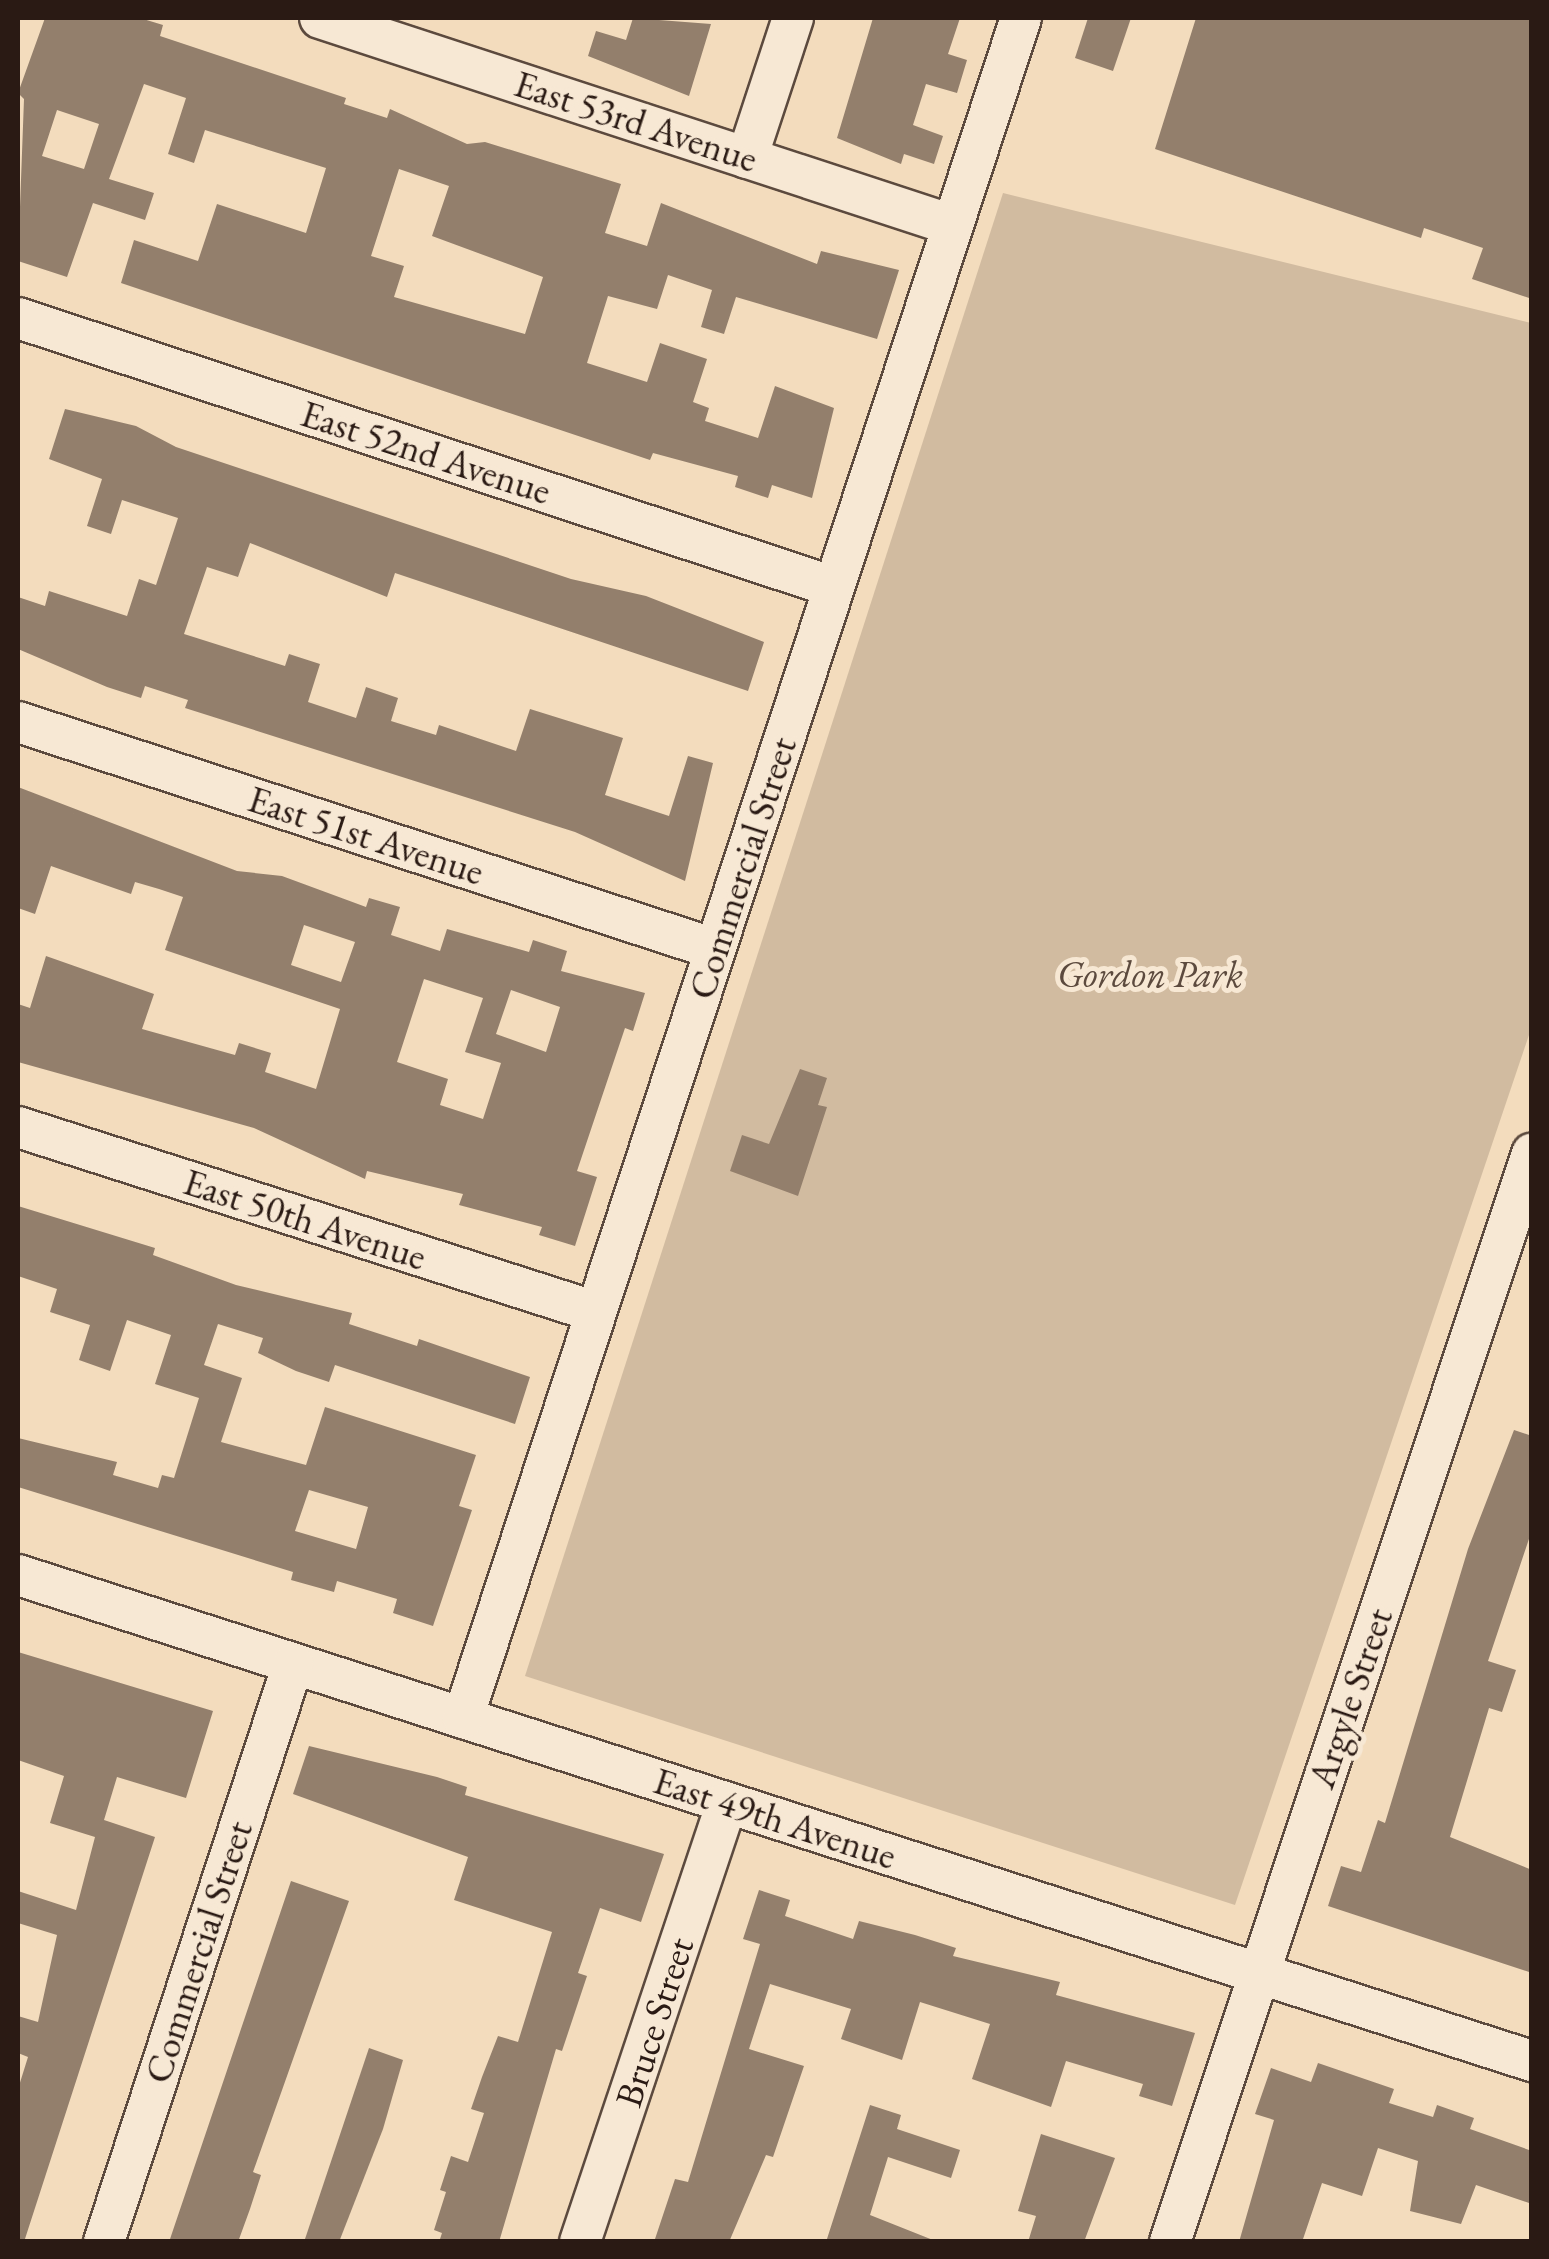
<!DOCTYPE html>
<style>
body{margin:0}
#map{position:relative;width:1549px;height:2259px;overflow:hidden;background:#f3dcbd;font-family:"EB Garamond",serif}
div>[style]{position:absolute}
.green>*{inset:0;background:#d1bba0}
.building>*{inset:0;background:#937f6c}
.roads{filter:drop-shadow(2px 0 #5c4a3e) drop-shadow(-2px 0 #5c4a3e) drop-shadow(0 2px #5c4a3e) drop-shadow(0 -2px #5c4a3e)}
.minor>*{height:40px;margin:-20px;padding:0 20px;transform-origin:20px;border-radius:20px;background:#f7e8d4}
span{translate:-50% -50%;white-space:nowrap;text-align:center;line-height:1.15;-webkit-text-stroke:10px #f7e8d4;paint-order:stroke}
.street-label{font-size:38px;color:#2a1a14}
.park-label{font-size:38px;color:#5c4a3e;font-style:italic}
.frame{position:absolute;inset:0;border:20px solid #2a1a14;pointer-events:none}
</style>
<div id="map">
<div class="green">
<div style="clip-path:polygon(1003px 193px,1531px 323px,1531px 1029px,1235px 1905px,525px 1676px)"></div>
</div>
<div class="building">
<div style="clip-path:polygon(evenodd,45px 18px,140px 18px,163px 25px,160px 36px,346px 98px,344px 104px,387px 118px,390px 109px,467px 144px,485px 142px,621px 184px,605px 233px,647px 246px,661px 203px,817px 264px,821px 251px,899px 270px,877px 339px,736px 297px,724px 334px,701px 327px,712px 290px,668px 275px,657px 309px,608px 296px,587px 363px,647px 382px,660px 343px,707px 359px,693px 402px,709px 408px,705px 421px,758px 438px,775px 386px,834px 408px,812px 498px,772px 485px,768px 498px,735px 487px,738px 476px,653px 453px,650px 460px,121px 283px,134px 240px,198px 261px,217px 204px,306px 233px,326px 168px,205px 130px,194px 163px,168px 154px,186px 98px,144px 84px,109px 179px,154px 193px,145px 220px,93px 203px,67px 277px,18px 261px,24px 99px,18px 93px,45px 18px,57px 110px,99px 124px,84px 169px,42px 156px,57px 110px,45px 18px,399px 169px,449px 186px,432px 236px,543px 277px,525px 334px,394px 297px,404px 266px,371px 256px,399px 169px)"></div>
<div style="clip-path:polygon(633px 18px,711px 24px,689px 96px,588px 56px,596px 31px,626px 40px)"></div>
<div style="clip-path:polygon(873px 18px,960px 18px,948px 54px,967px 60px,957px 93px,926px 84px,913px 125px,943px 136px,934px 164px,904px 154px,901px 164px,837px 138px)"></div>
<div style="clip-path:polygon(1088px 18px,1131px 18px,1113px 71px,1075px 58px)"></div>
<div style="clip-path:polygon(1196px 18px,1532px 18px,1532px 299px,1472px 279px,1483px 248px,1424px 228px,1421px 238px,1155px 149px)"></div>
<div style="clip-path:polygon(65px 409px,136px 426px,176px 447px,571px 579px,646px 596px,764px 642px,748px 691px,395px 573px,387px 597px,250px 543px,238px 577px,207px 567px,184px 634px,285px 666px,289px 654px,320px 664px,308px 702px,356px 718px,366px 687px,398px 698px,391px 721px,436px 735px,439px 725px,516px 751px,530px 709px,623px 738px,605px 795px,669px 816px,688px 756px,713px 763px,685px 881px,575px 832px,185px 708px,188px 700px,145px 686px,141px 698px,107px 687px,18px 649px,18px 597px,45px 606px,49px 591px,127px 616px,139px 579px,156px 585px,178px 518px,122px 500px,111px 534px,87px 526px,102px 479px,49px 459px)"></div>
<div style="clip-path:polygon(evenodd,18px 787px,237px 871px,282px 876px,366px 907px,369px 898px,400px 907px,391px 935px,440px 951px,447px 929px,529px 952px,533px 940px,567px 951px,561px 971px,645px 993px,633px 1031px,625px 1028px,577px 1171px,597px 1177px,575px 1246px,539px 1235px,542px 1227px,459px 1205px,463px 1194px,367px 1171px,365px 1179px,254px 1128px,18px 1062px,18px 1004px,30px 1008px,46px 956px,154px 994px,142px 1029px,235px 1055px,239px 1043px,271px 1053px,265px 1072px,316px 1089px,340px 1009px,165px 950px,183px 897px,159px 889px,135px 882px,131px 894px,51px 866px,35px 914px,18px 908px,18px 787px,304px 925px,355px 942px,341px 982px,291px 965px,304px 925px,18px 787px,424px 979px,483px 998px,465px 1052px,501px 1063px,483px 1119px,440px 1105px,448px 1079px,397px 1062px,424px 979px,18px 787px,511px 990px,560px 1007px,546px 1052px,496px 1034px,511px 990px)"></div>
<div style="clip-path:polygon(800px 1069px,827px 1078px,818px 1105px,827px 1107px,798px 1196px,730px 1171px,742px 1135px,769px 1144px)"></div>
<div style="clip-path:polygon(evenodd,18px 1206px,155px 1248px,153px 1255px,236px 1285px,352px 1313px,349px 1324px,417px 1346px,419px 1339px,530px 1377px,515px 1424px,335px 1365px,329px 1382px,296px 1371px,258px 1353px,263px 1338px,218px 1324px,204px 1365px,242px 1378px,221px 1442px,306px 1465px,325px 1407px,476px 1455px,459px 1506px,472px 1510px,433px 1626px,393px 1613px,397px 1599px,337px 1581px,334px 1592px,291px 1580px,293px 1572px,18px 1487px,18px 1438px,117px 1462px,113px 1475px,158px 1488px,162px 1475px,174px 1478px,199px 1398px,155px 1384px,171px 1335px,127px 1320px,110px 1371px,79px 1360px,90px 1325px,50px 1312px,57px 1289px,18px 1276px,18px 1206px,309px 1490px,368px 1507px,356px 1549px,295px 1531px,309px 1490px)"></div>
<div style="clip-path:polygon(1514px 1430px,1532px 1436px,1532px 1530px,1488px 1661px,1516px 1670px,1502px 1712px,1489px 1708px,1450px 1837px,1532px 1870px,1532px 1973px,1328px 1906px,1341px 1866px,1361px 1872px,1378px 1820px,1385px 1823px,1468px 1549px)"></div>
<div style="clip-path:polygon(18px 1652px,213px 1711px,186px 1798px,117px 1777px,104px 1820px,155px 1837px,24px 2242px,18px 2242px,18px 2089px,28px 2057px,18px 2053px,18px 2016px,38px 2022px,57px 1935px,18px 1923px,18px 1891px,76px 1910px,95px 1837px,50px 1823px,64px 1776px,18px 1760px)"></div>
<div style="clip-path:polygon(309px 1746px,437px 1777px,467px 1787px,465px 1795px,664px 1854px,641px 1922px,600px 1908px,578px 1973px,587px 1976px,562px 2051px,556px 2049px,499px 2242px,439px 2242px,442px 2233px,434px 2230px,446px 2192px,440px 2190px,451px 2156px,468px 2162px,484px 2113px,471px 2109px,482px 2077px,498px 2036px,518px 2042px,552px 1932px,454px 1900px,468px 1857px,293px 1794px)"></div>
<div style="clip-path:polygon(291px 1881px,349px 1901px,253px 2172px,261px 2175px,250px 2209px,238px 2242px,169px 2242px)"></div>
<div style="clip-path:polygon(759px 1890px,790px 1900px,785px 1916px,853px 1939px,859px 1921px,915px 1935px,956px 1948px,953px 1956px,1060px 1982px,1056px 1995px,1195px 2033px,1172px 2106px,1139px 2096px,1143px 2084px,1066px 2061px,1051px 2107px,972px 2079px,990px 2024px,920px 2002px,902px 2060px,841px 2039px,851px 2009px,770px 1984px,749px 2049px,804px 2066px,773px 2157px,766px 2155px,729px 2242px,654px 2242px,675px 2179px,688px 2182px,760px 1944px,743px 1939px)"></div>
<div style="clip-path:polygon(369px 2048px,403px 2060px,383px 2129px,339px 2242px,304px 2242px)"></div>
<div style="clip-path:polygon(1318px 2063px,1394px 2089px,1389px 2103px,1433px 2117px,1437px 2105px,1474px 2118px,1470px 2129px,1532px 2151px,1532px 2204px,1476px 2185px,1461px 2224px,1410px 2211px,1418px 2161px,1378px 2148px,1362px 2196px,1322px 2183px,1302px 2242px,1239px 2242px,1274px 2120px,1255px 2114px,1271px 2068px,1311px 2082px)"></div>
<div style="clip-path:polygon(870px 2105px,901px 2115px,897px 2129px,960px 2150px,951px 2178px,888px 2157px,870px 2215px,938px 2242px,826px 2242px)"></div>
<div style="clip-path:polygon(1041px 2134px,1115px 2158px,1084px 2242px,1028px 2242px,1036px 2216px,1018px 2211px)"></div>
</div>
<div class="roads">
<div class="minor">
<div style="left:320px;top:18px;width:665px;rotate:18.14deg"></div>
<div style="left:747px;top:158px;width:147px;rotate:-71.8deg"></div>
<div style="left:18px;top:318px;width:859px;rotate:18.25deg"></div>
<div style="left:18px;top:722px;width:733px;rotate:18.04deg"></div>
<div style="left:18px;top:1127px;width:604px;rotate:17.74deg"></div>
<div style="left:18px;top:1575px;width:1590px;rotate:17.8deg"></div>
<div style="left:463px;top:1718px;width:1789px;rotate:-71.83deg"></div>
<div style="left:104px;top:2242px;width:608px;rotate:-71.89deg"></div>
<div style="left:580px;top:2242px;width:463px;rotate:-71.5deg"></div>
<div style="left:1170px;top:2242px;width:1147px;rotate:-71.6deg"></div>
</div>
</div>
<div class="street-label">
<span style="left:636px;top:121px;rotate:18deg">East 53rd Avenue</span>
<span style="left:426px;top:452px;rotate:18deg">East 52nd Avenue</span>
<span style="left:366px;top:835px;rotate:18deg">East 51st Avenue</span>
<span style="left:742px;top:868px;rotate:-72deg">Commercial Street</span>
<span style="left:305px;top:1219px;rotate:18deg">East 50th Avenue</span>
<span style="left:1350px;top:1698px;rotate:-71deg">Argyle Street</span>
<span style="left:775px;top:1818px;rotate:18deg">East 49th Avenue</span>
<span style="left:198px;top:1952px;rotate:-72deg">Commercial Street</span>
<span style="left:654px;top:2022px;rotate:-72deg">Bruce Street</span>
</div>
<div class="park-label">
<span style="left:1150px;top:974px">Gordon Park</span>
</div>
<div class="frame"></div>
</div>
